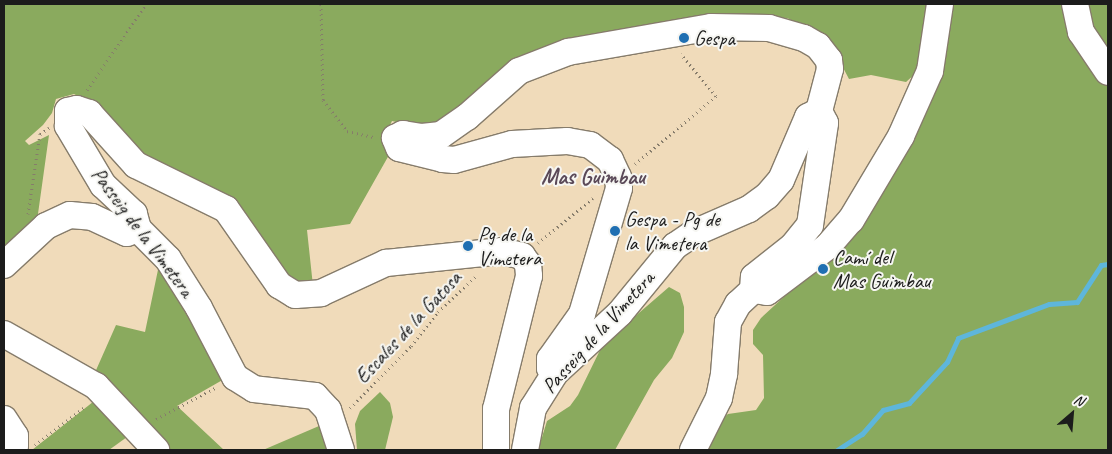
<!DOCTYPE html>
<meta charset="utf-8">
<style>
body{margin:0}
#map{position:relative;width:1112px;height:454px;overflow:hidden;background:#f0dbba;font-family:Caveat,sans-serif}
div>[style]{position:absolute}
.forest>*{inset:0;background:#8aaa5e}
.stream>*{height:5px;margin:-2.5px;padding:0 2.5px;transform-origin:2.5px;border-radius:2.5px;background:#5eb6db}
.path>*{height:3px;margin-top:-1.5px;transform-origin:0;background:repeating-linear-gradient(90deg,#867c6b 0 1px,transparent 0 5px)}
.roads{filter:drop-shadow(1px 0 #867c6b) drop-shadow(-1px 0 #867c6b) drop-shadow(0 1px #867c6b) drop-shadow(0 -1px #867c6b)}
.minor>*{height:26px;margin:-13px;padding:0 13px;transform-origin:13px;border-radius:13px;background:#fff}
.dots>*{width:14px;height:14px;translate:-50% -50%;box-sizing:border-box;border:2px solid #f6f6f2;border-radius:50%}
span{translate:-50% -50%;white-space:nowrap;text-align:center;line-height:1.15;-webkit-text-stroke:4px #f6f6f2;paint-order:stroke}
.poi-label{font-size:21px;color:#1c1c1c}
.left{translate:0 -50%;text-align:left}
.street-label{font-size:21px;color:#1c1c1c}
.neighbourhood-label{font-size:22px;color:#5a4958;font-weight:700}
.frame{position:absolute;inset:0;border:5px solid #1c1c1c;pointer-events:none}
.north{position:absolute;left:1047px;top:389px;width:50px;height:50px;-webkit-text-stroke:4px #f6f6f2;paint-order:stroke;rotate:27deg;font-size:14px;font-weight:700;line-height:20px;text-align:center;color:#1c1c1c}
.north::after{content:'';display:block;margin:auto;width:18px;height:22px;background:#1c1c1c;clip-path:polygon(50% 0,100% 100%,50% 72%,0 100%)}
</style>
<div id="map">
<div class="forest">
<div style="clip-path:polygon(4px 4px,928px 4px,916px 73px,906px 82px,871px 75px,849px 79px,839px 60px,813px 30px,787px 18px,725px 16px,652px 25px,425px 129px,392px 121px,382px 142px,389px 155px,350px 224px,307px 230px,313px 286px,298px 286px,278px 264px,139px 157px,85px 100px,74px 94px,56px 99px,52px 113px,43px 125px,25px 141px,29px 145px,49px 135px,37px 221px,4px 257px)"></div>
<div style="clip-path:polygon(946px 4px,1108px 4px,1108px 450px,701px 450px,716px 423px,728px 414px,756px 410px,764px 398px,763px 355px,753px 344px,753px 330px,761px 318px,850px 236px)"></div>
<div style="clip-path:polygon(159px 265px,226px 378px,177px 406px,224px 450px,166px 450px,93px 377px,116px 325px,145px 332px)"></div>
<div style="clip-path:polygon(669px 287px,680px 293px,684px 307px,684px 332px,672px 358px,654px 380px,615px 450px,538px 450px,547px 421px,570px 406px,578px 395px,603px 344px)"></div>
<div style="clip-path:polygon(380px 392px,390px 403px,393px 417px,385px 450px,357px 450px,355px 424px,360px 411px)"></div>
<div style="clip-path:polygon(98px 398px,127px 437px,109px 450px,32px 450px)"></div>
<div style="clip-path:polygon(326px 423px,332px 450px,263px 450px)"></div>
</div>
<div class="stream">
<div style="left:837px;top:450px;width:30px;rotate:-33deg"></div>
<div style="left:862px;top:434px;width:32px;rotate:-49deg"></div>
<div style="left:883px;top:410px;width:27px;rotate:-15deg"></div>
<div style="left:909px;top:403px;width:56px;rotate:-47.2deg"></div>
<div style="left:947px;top:362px;width:26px;rotate:-65deg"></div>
<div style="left:958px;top:338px;width:97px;rotate:-20.5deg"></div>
<div style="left:1049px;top:304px;width:28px;rotate:-4deg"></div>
<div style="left:1077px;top:302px;width:44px;rotate:-57deg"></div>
<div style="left:1101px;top:265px;width:7px;rotate:-8deg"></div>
</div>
<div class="path">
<div style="left:321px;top:4px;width:96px;rotate:88.8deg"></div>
<div style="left:323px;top:100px;width:39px;rotate:52deg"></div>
<div style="left:347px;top:131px;width:28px;rotate:13deg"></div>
<div style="left:87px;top:90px;width:104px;rotate:-55.5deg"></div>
<div style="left:635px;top:164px;width:106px;rotate:-40deg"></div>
<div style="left:716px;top:96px;width:55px;rotate:-129.8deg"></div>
<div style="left:28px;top:214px;width:81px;rotate:-81.5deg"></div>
<div style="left:40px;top:134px;width:11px;rotate:-34deg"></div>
<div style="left:538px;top:243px;width:71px;rotate:-39.3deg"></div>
<div style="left:350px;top:408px;width:87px;rotate:-45.5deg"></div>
<div style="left:411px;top:346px;width:43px;rotate:-51.5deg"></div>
<div style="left:438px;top:312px;width:54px;rotate:-43.5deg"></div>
<div style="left:156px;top:419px;width:69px;rotate:-27.7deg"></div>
<div style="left:35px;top:445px;width:64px;rotate:-37.4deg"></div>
</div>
<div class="roads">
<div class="minor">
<div style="left:1075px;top:4px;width:29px;rotate:78deg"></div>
<div style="left:1081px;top:32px;width:48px;rotate:56deg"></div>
<div style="left:4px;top:265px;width:57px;rotate:-42.9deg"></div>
<div style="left:46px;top:226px;width:26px;rotate:-25deg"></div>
<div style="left:70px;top:215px;width:22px;rotate:5deg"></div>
<div style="left:92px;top:217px;width:38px;rotate:25deg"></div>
<div style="left:127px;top:233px;width:12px;rotate:-20deg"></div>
<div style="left:753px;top:290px;width:14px;rotate:8deg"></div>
<div style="left:767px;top:292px;width:76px;rotate:-37deg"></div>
<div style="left:828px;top:246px;width:35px;rotate:-49deg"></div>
<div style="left:851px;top:220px;width:98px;rotate:-59.2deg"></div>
<div style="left:901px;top:136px;width:71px;rotate:-66deg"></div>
<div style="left:930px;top:71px;width:68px;rotate:-81.5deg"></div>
<div style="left:753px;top:290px;width:13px;rotate:-86deg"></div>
<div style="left:754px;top:277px;width:50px;rotate:-38.5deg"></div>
<div style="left:793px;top:246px;width:27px;rotate:-51deg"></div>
<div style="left:810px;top:225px;width:103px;rotate:-81.6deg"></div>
<div style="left:825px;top:123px;width:13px;rotate:-117deg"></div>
<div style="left:4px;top:334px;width:106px;rotate:29.5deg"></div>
<div style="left:96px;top:386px;width:88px;rotate:46.8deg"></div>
<div style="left:555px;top:373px;width:7px;rotate:-135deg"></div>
<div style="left:550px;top:368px;width:9px;rotate:-90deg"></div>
<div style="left:550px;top:359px;width:55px;rotate:-54.6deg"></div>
<div style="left:582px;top:314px;width:131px;rotate:-73.6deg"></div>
<div style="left:619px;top:188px;width:11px;rotate:-95deg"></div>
<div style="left:618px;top:177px;width:19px;rotate:-115deg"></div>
<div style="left:610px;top:160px;width:25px;rotate:-143deg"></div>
<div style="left:590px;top:145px;width:23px;rotate:-170deg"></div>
<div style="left:567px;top:141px;width:55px;rotate:176.9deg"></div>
<div style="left:512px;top:144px;width:60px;rotate:164.6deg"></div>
<div style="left:454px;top:160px;width:11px;rotate:-175deg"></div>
<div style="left:443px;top:159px;width:45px;rotate:-166deg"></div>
<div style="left:399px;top:148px;width:11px;rotate:-112deg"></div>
<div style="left:395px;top:138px;width:9px;rotate:-27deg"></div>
<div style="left:403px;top:134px;width:19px;rotate:9deg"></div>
<div style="left:422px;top:137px;width:19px;rotate:-6deg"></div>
<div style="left:441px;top:135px;width:32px;rotate:-35deg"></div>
<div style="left:467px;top:117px;width:69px;rotate:-41.5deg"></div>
<div style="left:519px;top:71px;width:53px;rotate:-21.2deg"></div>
<div style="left:568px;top:52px;width:145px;rotate:-9.9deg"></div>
<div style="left:711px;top:27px;width:58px;rotate:1deg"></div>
<div style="left:769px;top:28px;width:36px;rotate:16deg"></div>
<div style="left:804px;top:38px;width:16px;rotate:30deg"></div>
<div style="left:818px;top:46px;width:18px;rotate:52deg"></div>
<div style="left:829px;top:60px;width:9px;rotate:84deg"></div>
<div style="left:830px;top:69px;width:43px;rotate:104.7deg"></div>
<div style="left:4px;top:419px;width:20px;rotate:57deg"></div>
<div style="left:15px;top:436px;width:9px;rotate:90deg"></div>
<div style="left:15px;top:445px;width:6px;rotate:129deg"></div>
<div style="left:341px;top:450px;width:42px;rotate:-108deg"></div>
<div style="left:328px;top:410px;width:19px;rotate:-133deg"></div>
<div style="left:315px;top:396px;width:61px;rotate:-173.5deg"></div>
<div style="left:254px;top:389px;width:22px;rotate:-148deg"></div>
<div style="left:235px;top:377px;width:78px;rotate:-117.6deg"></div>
<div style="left:199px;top:308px;width:58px;rotate:-122.3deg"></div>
<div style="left:168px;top:259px;width:42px;rotate:-135deg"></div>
<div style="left:138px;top:229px;width:16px;rotate:-105deg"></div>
<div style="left:134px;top:214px;width:42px;rotate:-136.9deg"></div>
<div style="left:103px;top:185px;width:69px;rotate:-120.7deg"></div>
<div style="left:68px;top:126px;width:15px;rotate:-90deg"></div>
<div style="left:68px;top:111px;width:9px;rotate:-13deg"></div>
<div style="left:77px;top:109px;width:13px;rotate:18deg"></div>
<div style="left:89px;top:113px;width:70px;rotate:47.9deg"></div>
<div style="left:136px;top:165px;width:100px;rotate:26.1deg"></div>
<div style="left:226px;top:209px;width:93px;rotate:55.1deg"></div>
<div style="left:279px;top:285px;width:19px;rotate:32deg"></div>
<div style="left:295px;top:295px;width:26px;rotate:-4deg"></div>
<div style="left:321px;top:293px;width:72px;rotate:-24.8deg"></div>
<div style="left:386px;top:263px;width:117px;rotate:-5.9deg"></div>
<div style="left:502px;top:251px;width:21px;rotate:14deg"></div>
<div style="left:522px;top:256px;width:10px;rotate:53deg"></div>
<div style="left:528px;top:264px;width:12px;rotate:85deg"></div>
<div style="left:529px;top:276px;width:137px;rotate:103.9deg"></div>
<div style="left:496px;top:409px;width:41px;rotate:90deg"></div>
<div style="left:525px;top:450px;width:43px;rotate:-79.2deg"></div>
<div style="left:533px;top:408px;width:41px;rotate:-57.8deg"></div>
<div style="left:555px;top:373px;width:88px;rotate:-42.7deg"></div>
<div style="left:620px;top:313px;width:87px;rotate:-50.6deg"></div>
<div style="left:675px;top:246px;width:23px;rotate:-34deg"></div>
<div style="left:694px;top:233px;width:60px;rotate:-23.6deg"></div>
<div style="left:749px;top:209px;width:22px;rotate:-36deg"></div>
<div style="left:767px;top:196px;width:21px;rotate:-49deg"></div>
<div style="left:781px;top:180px;width:69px;rotate:-66.8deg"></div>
<div style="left:808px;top:117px;width:13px;rotate:-29deg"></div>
<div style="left:693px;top:450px;width:58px;rotate:-63.4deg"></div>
<div style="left:719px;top:398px;width:25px;rotate:-78deg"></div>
<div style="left:724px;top:374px;width:52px;rotate:-85.6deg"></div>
<div style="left:728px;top:322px;width:21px;rotate:-61deg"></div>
<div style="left:738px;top:304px;width:21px;rotate:-43deg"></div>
</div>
</div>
<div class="dots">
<div style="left:684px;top:38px;background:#1f6fb2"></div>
<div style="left:615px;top:231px;background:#1f6fb2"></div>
<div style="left:468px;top:246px;background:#1f6fb2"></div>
<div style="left:823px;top:269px;background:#1f6fb2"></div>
</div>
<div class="poi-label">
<span class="left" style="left:694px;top:38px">Gespa</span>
<span class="left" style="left:625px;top:231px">Gespa - Pg de<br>la Vimetera</span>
<span class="left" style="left:478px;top:246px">Pg de la<br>Vimetera</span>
<span class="left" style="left:833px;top:269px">Camí del<br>Mas Guimbau</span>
</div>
<div class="street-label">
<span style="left:143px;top:232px;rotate:53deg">Passeig de la Vimetera</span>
<span style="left:408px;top:327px;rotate:-47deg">Escales de la Gatosa</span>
<span style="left:598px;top:332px;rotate:-48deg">Passeig de la Vimetera</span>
</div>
<div class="neighbourhood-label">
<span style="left:593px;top:178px">Mas Guimbau</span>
</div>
<div class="frame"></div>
<div class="north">N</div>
</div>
